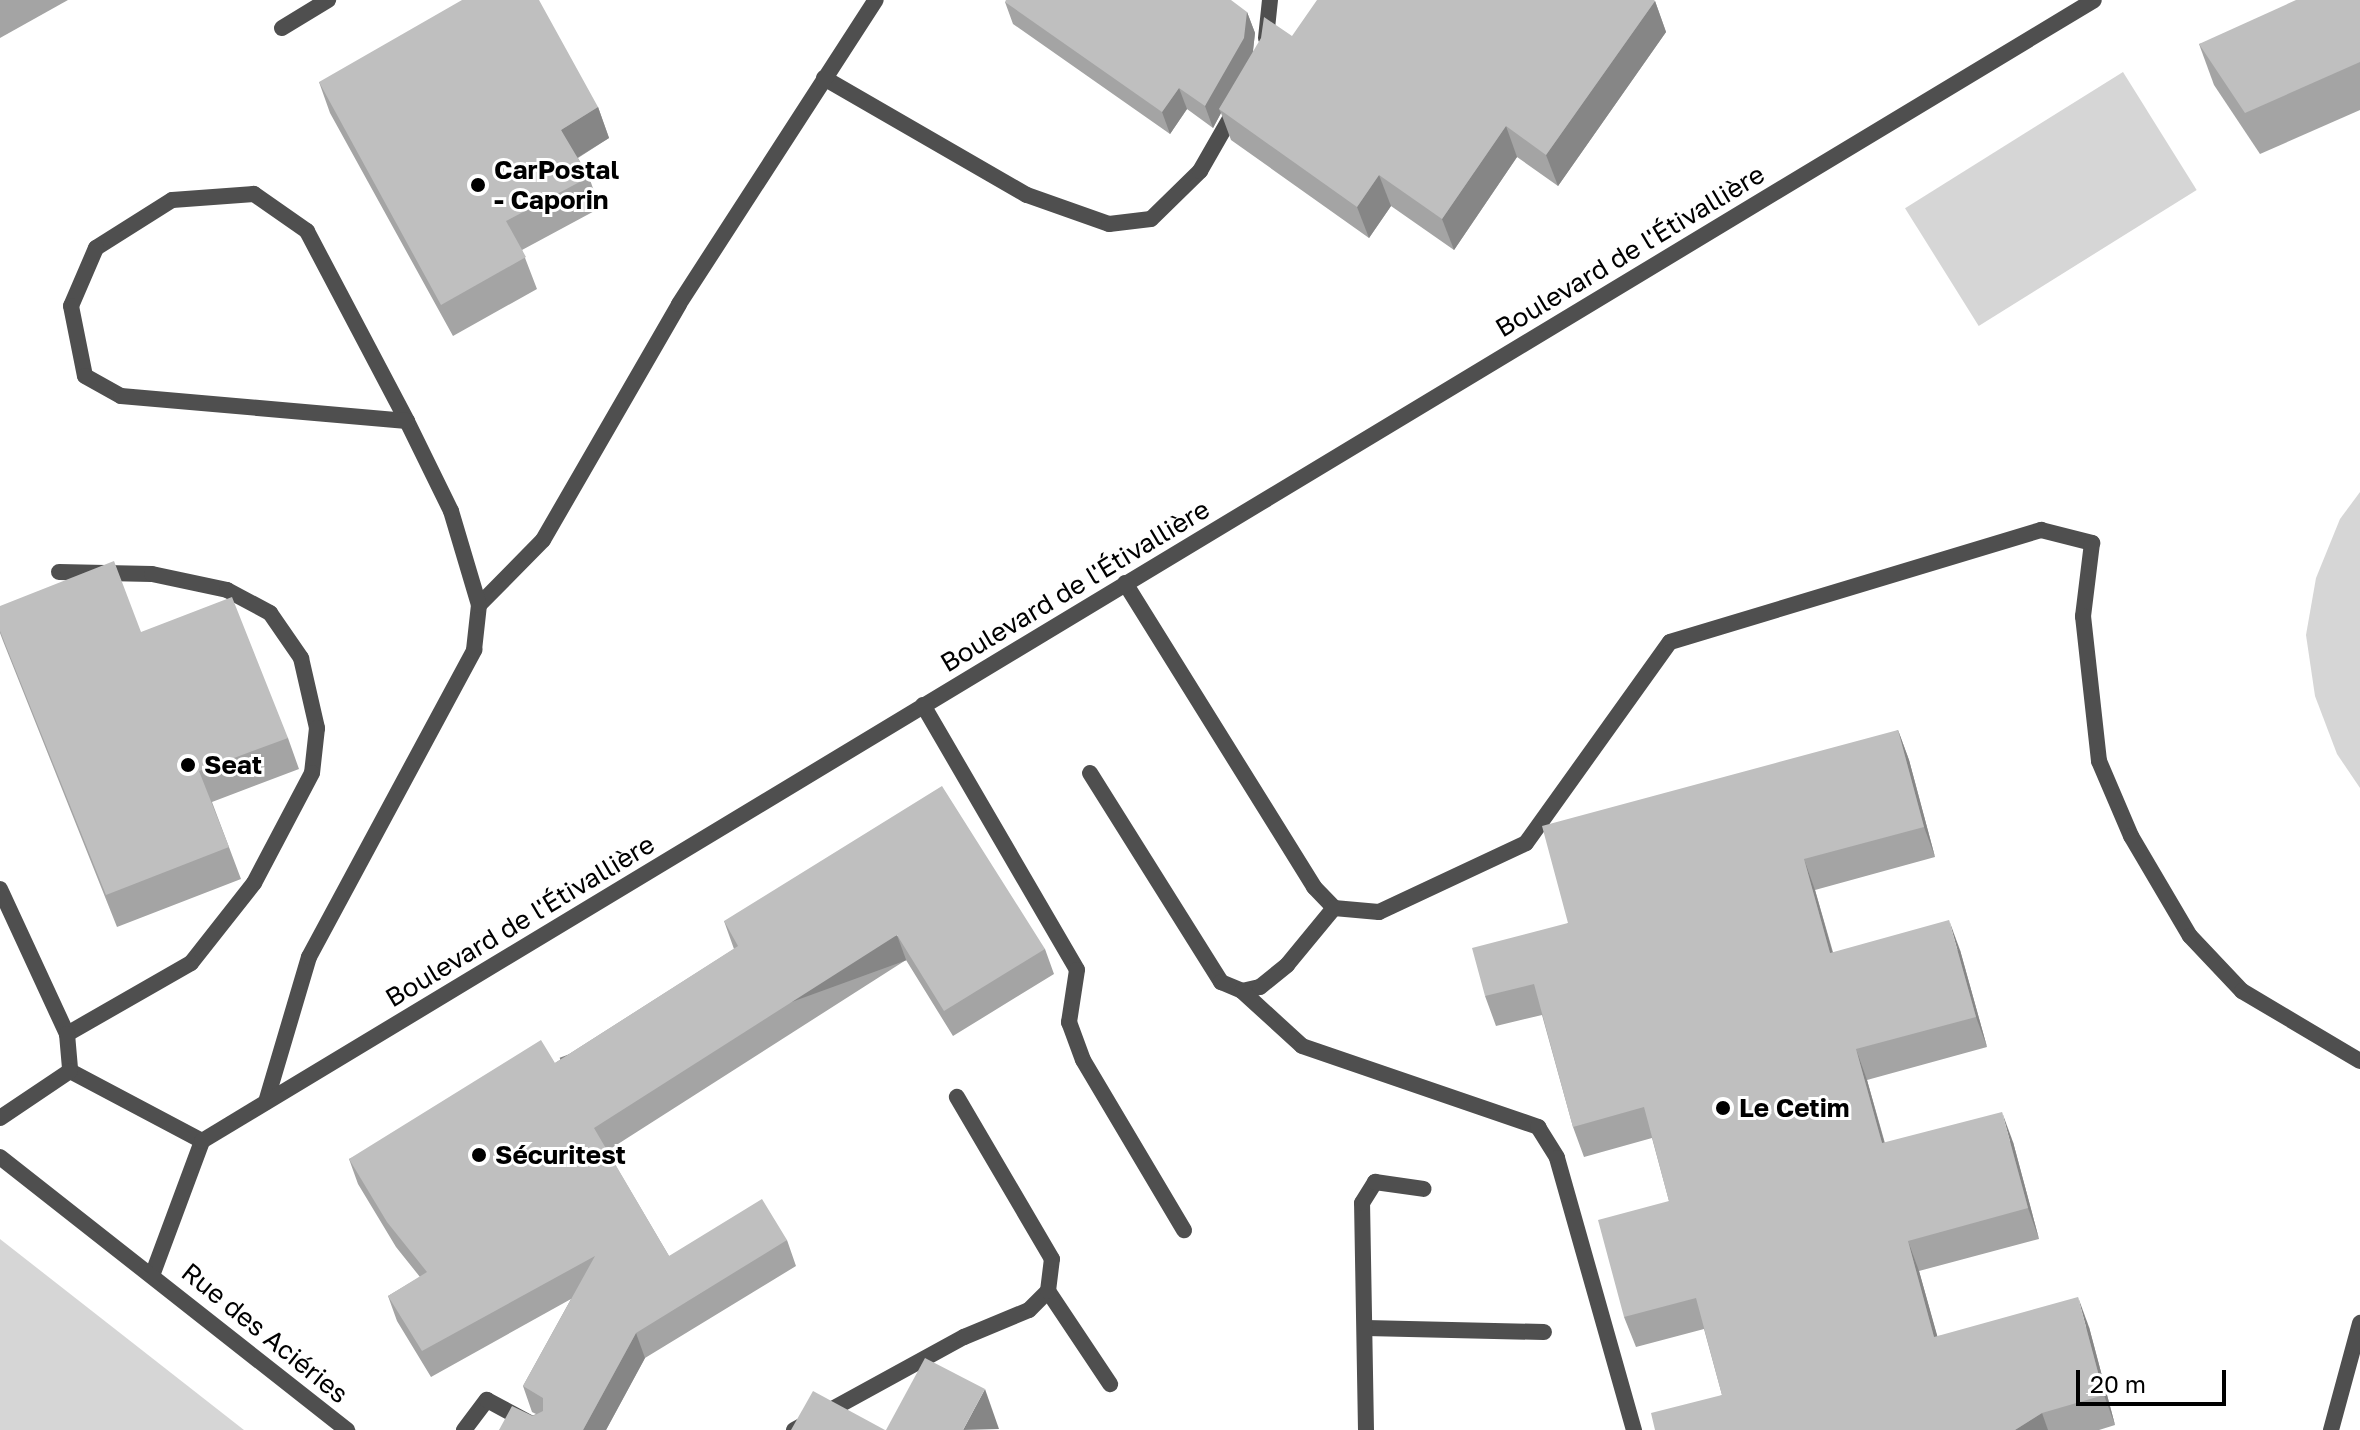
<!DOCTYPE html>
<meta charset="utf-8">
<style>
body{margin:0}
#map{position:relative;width:2360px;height:1430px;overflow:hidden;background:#fff;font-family:"Golos Text",sans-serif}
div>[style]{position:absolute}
.green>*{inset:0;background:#d6d6d6;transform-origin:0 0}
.service>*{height:16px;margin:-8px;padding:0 8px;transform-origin:8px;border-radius:8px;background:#4f4f4f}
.minor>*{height:16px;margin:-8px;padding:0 8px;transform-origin:8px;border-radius:8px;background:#4f4f4f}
.tertiary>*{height:16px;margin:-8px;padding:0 8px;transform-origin:8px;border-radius:8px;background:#4f4f4f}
.wall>*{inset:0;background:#a4a4a4}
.shaded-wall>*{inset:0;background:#868686;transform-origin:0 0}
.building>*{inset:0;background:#bfbfbf}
.dots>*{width:22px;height:22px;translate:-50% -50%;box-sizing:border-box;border:4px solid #fff;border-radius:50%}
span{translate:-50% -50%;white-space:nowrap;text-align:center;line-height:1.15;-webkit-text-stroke:6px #fff;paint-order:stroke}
.poi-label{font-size:26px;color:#000;font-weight:700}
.left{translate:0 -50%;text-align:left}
.street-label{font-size:26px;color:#000}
.scale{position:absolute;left:2076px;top:1370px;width:150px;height:36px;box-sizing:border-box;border:4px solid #000;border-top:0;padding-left:10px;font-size:24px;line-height:28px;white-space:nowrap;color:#000;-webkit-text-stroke:6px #fff;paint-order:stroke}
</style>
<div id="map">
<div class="green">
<div style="left:2123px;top:72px;width:139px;height:257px;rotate:58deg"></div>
<div style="clip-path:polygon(2360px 492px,2360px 788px,2337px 754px,2315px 696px,2306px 635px,2316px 578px,2340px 519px)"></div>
<div style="clip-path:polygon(0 1239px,244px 1430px,0 1430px)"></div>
</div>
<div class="service">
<div style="left:282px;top:28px;width:54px;rotate:-31.3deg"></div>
<div style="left:1266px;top:38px;width:38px;rotate:-84deg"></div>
<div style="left:824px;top:78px;width:234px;rotate:30deg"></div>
<div style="left:1027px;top:195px;width:87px;rotate:19.5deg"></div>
<div style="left:1109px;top:224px;width:42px;rotate:-6.8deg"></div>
<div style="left:1151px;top:219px;width:69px;rotate:-44.4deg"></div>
<div style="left:1200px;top:171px;width:70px;rotate:-60.2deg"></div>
<div style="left:59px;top:572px;width:93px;rotate:1.2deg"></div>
<div style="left:152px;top:574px;width:77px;rotate:12deg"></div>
<div style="left:227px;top:590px;width:49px;rotate:28.1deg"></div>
<div style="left:270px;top:613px;width:55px;rotate:55.4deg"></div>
<div style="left:301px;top:658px;width:72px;rotate:77.1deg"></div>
<div style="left:317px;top:728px;width:45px;rotate:96.3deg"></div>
<div style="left:312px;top:773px;width:124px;rotate:117.8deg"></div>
<div style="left:254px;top:883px;width:102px;rotate:128.2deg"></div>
<div style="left:191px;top:963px;width:143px;rotate:150.2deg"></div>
<div style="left:1125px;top:583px;width:358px;rotate:58.1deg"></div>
<div style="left:1314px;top:887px;width:29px;rotate:46deg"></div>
<div style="left:1334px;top:908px;width:45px;rotate:5.1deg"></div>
<div style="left:1379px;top:912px;width:162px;rotate:-25.1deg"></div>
<div style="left:1526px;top:843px;width:247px;rotate:-54.4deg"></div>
<div style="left:1670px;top:642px;width:388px;rotate:-16.8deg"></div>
<div style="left:2041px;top:530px;width:53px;rotate:14.3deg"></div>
<div style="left:2092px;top:543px;width:74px;rotate:97deg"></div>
<div style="left:2083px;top:616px;width:146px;rotate:83.7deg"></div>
<div style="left:2099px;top:761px;width:82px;rotate:66.9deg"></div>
<div style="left:2131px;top:836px;width:116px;rotate:59.5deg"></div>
<div style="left:2190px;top:936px;width:76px;rotate:46.6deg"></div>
<div style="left:2242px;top:991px;width:137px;rotate:30.7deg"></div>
<div style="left:479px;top:605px;width:91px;rotate:-45.4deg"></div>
<div style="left:543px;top:540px;width:272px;rotate:-60deg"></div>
<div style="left:679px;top:304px;width:362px;rotate:-57.1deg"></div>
<div style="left:923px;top:705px;width:306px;rotate:59.8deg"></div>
<div style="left:1077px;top:970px;width:53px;rotate:98.7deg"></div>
<div style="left:1069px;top:1022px;width:40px;rotate:69.8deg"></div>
<div style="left:1083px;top:1060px;width:198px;rotate:59.3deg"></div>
<div style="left:1090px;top:773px;width:247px;rotate:57.9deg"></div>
<div style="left:1221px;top:982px;width:23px;rotate:23deg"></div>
<div style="left:1242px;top:991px;width:18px;rotate:-13deg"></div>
<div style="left:1260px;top:987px;width:35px;rotate:-39deg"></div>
<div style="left:1287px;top:965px;width:74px;rotate:-50.5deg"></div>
<div style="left:1242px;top:991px;width:81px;rotate:42.5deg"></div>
<div style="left:1302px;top:1046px;width:250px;rotate:18.9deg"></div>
<div style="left:1538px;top:1127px;width:36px;rotate:58deg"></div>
<div style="left:1557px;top:1158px;width:283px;rotate:74.2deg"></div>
<div style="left:266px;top:1102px;width:151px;rotate:-73.5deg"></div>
<div style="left:309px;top:957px;width:349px;rotate:-61.7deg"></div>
<div style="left:474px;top:650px;width:45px;rotate:-83.7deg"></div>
<div style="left:479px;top:605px;width:98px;rotate:-106.6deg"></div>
<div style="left:451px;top:511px;width:100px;rotate:-116.1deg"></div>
<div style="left:407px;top:421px;width:215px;rotate:-117.8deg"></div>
<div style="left:307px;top:231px;width:65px;rotate:-145.1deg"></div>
<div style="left:254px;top:194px;width:82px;rotate:175.8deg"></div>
<div style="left:172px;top:200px;width:90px;rotate:147.7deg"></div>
<div style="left:96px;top:248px;width:63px;rotate:113.3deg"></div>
<div style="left:71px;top:306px;width:71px;rotate:78.7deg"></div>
<div style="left:85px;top:376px;width:41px;rotate:29.1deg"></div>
<div style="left:121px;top:396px;width:287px;rotate:5deg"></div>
<div style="left:1048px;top:1291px;width:112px;rotate:56.3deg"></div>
<div style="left:1366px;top:1328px;width:178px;rotate:1.3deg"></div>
<div style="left:464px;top:1430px;width:38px;rotate:-53deg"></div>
<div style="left:487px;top:1400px;width:64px;rotate:28.2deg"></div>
<div style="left:794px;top:1430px;width:194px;rotate:-28.7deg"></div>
<div style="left:964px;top:1337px;width:70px;rotate:-22.6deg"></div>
<div style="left:1029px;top:1310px;width:27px;rotate:-45deg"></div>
<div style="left:1048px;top:1291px;width:32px;rotate:-83deg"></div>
<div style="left:1052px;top:1259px;width:188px;rotate:-120.4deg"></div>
<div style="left:1366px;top:1430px;width:227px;rotate:-91deg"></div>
<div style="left:1362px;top:1203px;width:25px;rotate:-58deg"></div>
<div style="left:1375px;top:1182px;width:49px;rotate:8.1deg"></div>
<div style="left:2331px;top:1430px;width:111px;rotate:-74.8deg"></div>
</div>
<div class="minor">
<div style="left:0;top:889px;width:160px;rotate:65.2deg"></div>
<div style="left:67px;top:1034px;width:37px;rotate:85deg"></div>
<div style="left:70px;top:1071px;width:149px;rotate:27.9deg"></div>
<div style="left:0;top:1118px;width:84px;rotate:-33.9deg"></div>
<div style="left:153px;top:1273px;width:141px;rotate:-69.6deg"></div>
<div style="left:202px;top:1141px;width:2209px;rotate:-31.09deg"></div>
</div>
<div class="tertiary">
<div style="left:0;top:1157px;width:442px;rotate:38.2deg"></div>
</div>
<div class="wall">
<div style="clip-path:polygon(0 0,68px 0,0 38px)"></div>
<div style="clip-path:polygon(2360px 0,2360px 110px,2260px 154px,2214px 85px,2199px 44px)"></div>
<div style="clip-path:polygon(1655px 1px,1666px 32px,1558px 186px,1517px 157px,1454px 250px,1391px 206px,1369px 238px,1231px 140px,1221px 113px,1213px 128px,1187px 109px,1170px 134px,1013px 24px,1005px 2px,1247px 12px,1255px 33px,1253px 51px,1292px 36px)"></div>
<div style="clip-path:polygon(319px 82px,598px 107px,609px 138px,578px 158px,589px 177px,600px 208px,522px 250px,537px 289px,453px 336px,330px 113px)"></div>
<div style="clip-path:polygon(0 606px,141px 632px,288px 738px,299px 769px,212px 802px,241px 879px,117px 927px,3px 641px,0 633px)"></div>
<div style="clip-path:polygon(1898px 730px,1909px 760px,1935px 857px,1815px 890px,1833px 952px,1960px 950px,1987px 1047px,1867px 1080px,1885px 1143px,2013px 1142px,2039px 1239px,1919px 1271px,1937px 1336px,2089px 1327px,2115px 1425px,2099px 1430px,1655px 1430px,1722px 1395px,1704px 1329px,1636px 1347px,1624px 1317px,1669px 1201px,1652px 1138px,1584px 1157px,1573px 1127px,1542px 1015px,1496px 1026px,1485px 996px,1568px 923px)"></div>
<div style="clip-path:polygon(724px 921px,1045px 949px,1054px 974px,953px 1036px,906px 960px,607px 1151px,669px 1256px,787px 1240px,796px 1266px,645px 1358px,606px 1430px,499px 1430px,536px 1414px,532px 1412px,523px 1386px,571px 1299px,431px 1377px,397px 1321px,388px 1296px,420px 1277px,396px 1247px,358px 1184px,349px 1159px,555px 1063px,734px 949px)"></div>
</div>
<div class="shaded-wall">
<div style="clip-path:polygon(1655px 1px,1666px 32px,1558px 186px,1546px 155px)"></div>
<div style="clip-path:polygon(1247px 12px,1255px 33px,1252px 59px,1219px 109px,1221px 113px,1213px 128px,1205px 106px)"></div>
<div style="clip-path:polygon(1179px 88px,1187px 109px,1170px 134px,1162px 112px)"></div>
<div style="clip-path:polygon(598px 107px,609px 138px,572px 161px,561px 130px)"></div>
<div style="clip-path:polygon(1506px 126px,1517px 157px,1454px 250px,1442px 219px)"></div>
<div style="clip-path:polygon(1379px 175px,1391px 206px,1369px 238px,1357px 207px)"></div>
<div style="clip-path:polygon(1898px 730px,1909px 760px,1935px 857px,1924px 827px)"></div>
<div style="clip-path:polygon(1804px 859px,1815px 890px,1841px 983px,1830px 953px)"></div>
<div style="clip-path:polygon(1949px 920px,1960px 950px,1987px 1047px,1976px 1017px)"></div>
<div style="left:897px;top:935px;width:27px;height:359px;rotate:70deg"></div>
<div style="clip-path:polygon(1856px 1049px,1867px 1080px,1893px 1174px,1882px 1143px)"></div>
<div style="clip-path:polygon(2002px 1112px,2013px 1142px,2039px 1239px,2028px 1208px)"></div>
<div style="clip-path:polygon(1908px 1241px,1919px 1271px,1946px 1367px,1934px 1337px)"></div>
<div style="clip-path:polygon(2078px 1297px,2089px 1327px,2115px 1425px,2104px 1395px)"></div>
<div style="clip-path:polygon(636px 1333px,645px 1358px,606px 1430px,583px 1430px)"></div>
<div style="clip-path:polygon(985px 1389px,999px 1429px,963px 1430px)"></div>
<div style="clip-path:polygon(2042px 1413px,2048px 1430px,2015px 1430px)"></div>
</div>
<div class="building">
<div style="clip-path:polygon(462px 0,539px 0,598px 107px,561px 130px,589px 177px,506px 221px,526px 257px,441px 305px,319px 82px)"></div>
<div style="clip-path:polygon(1006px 0,1231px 0,1247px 12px,1244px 38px,1205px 106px,1179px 88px,1162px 112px,1005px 2px)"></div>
<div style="clip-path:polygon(1317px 0,1654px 0,1655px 1px,1546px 155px,1506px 126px,1442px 219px,1379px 175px,1357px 207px,1219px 109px,1261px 38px,1264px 17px,1292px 36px)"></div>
<div style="clip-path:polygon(2296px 0,2360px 0,2360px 62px,2245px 113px,2199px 44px)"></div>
<div style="clip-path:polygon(114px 561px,141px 632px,232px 597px,288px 738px,199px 771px,229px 847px,106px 895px,0 631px,0 606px)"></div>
<div style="clip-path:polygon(1898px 730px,1924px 827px,1804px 859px,1830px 953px,1949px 920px,1976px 1017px,1856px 1049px,1882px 1143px,2002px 1112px,2028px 1208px,1908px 1241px,1934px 1337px,2078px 1297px,2104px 1395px,2042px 1413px,2015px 1430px,1655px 1430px,1651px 1413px,1722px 1395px,1696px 1298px,1624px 1317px,1598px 1220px,1669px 1201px,1644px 1107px,1573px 1127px,1534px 984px,1485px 996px,1472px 948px,1568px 923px,1542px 826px)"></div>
<div style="clip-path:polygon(942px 786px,1045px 949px,944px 1011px,897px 935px,594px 1128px,669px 1256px,762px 1199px,787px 1240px,636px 1333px,583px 1430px,499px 1430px,512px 1406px,533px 1416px,543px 1411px,543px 1398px,523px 1386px,595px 1256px,422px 1351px,388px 1296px,427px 1272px,387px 1222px,349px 1159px,541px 1040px,555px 1063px,738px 946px,724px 921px)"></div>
<div style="clip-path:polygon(925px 1358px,985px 1389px,963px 1430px,886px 1430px)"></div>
<div style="clip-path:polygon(813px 1391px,885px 1430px,791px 1430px)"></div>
</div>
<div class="dots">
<div style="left:478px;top:185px;background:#000"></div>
<div style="left:188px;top:765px;background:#000"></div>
<div style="left:1723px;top:1108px;background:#000"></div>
<div style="left:479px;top:1155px;background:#000"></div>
</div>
<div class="poi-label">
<span class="left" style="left:494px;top:185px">CarPostal<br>- Caporin</span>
<span class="left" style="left:204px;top:765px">Seat</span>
<span class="left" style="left:1739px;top:1108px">Le Cetim</span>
<span class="left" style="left:495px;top:1155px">Sécuritest</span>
</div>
<div class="street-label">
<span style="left:1630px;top:251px;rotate:-31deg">Boulevard de l'Étivallière</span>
<span style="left:1075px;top:586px;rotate:-31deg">Boulevard de l'Étivallière</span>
<span style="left:520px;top:921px;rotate:-31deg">Boulevard de l'Étivallière</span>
<span style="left:265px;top:1333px;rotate:39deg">Rue des Aciéries</span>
</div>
<div class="scale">20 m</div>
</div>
